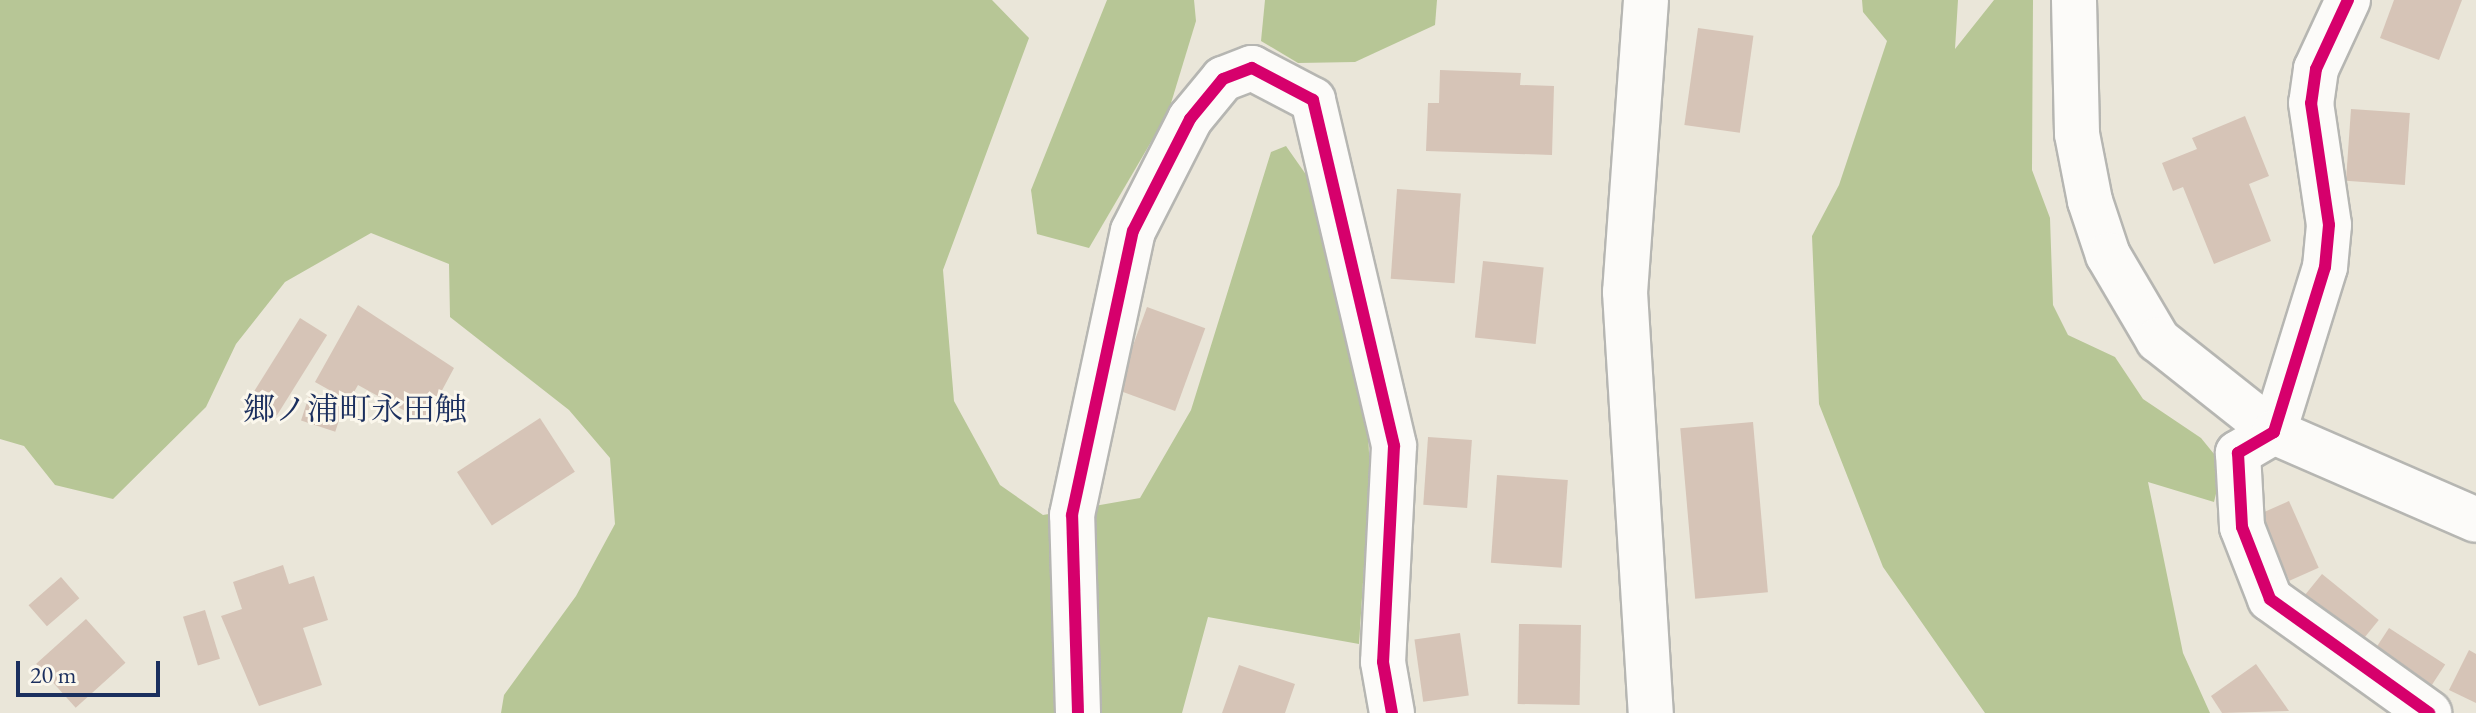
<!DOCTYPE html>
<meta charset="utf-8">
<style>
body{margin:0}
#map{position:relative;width:2476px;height:713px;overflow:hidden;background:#eae6d9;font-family:"EB Garamond","Noto Serif JP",serif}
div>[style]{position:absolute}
.forest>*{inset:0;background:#b7c696}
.building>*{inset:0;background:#d6c4b7;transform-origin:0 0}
.roads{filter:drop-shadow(2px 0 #b6b6b2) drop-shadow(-2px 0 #b6b6b2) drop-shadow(0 2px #b6b6b2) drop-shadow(0 -2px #b6b6b2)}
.minor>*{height:44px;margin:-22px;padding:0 22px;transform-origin:22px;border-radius:22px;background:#fcfbf9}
.tertiary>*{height:44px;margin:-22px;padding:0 22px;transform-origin:22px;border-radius:22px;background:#fcfbf9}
.cycleway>*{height:12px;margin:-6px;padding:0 6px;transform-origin:6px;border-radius:6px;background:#d6006c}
span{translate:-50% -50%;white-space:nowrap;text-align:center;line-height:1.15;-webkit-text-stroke:6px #fbf7ec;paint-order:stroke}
.quarter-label{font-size:32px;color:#1b2f5e}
.scale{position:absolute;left:16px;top:661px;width:144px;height:36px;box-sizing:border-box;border:4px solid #1b2f5e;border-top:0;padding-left:10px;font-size:24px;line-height:28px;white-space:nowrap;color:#1b2f5e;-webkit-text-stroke:6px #fbf7ec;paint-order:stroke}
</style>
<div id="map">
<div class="forest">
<div style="clip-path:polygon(0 0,992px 0,1029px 38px,943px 270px,954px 401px,1000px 485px,1043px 515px,1140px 498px,1191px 410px,1271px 152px,1286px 146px,1321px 196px,1366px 390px,1370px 474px,1359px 644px,1208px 617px,1182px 713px,501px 713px,504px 695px,576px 596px,615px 524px,610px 458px,569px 410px,450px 317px,449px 264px,371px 233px,285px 282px,236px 344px,206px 407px,113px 499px,55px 485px,24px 446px,0 439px)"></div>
<div style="clip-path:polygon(1107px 0,1194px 0,1196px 21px,1168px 113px,1089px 248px,1037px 234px,1031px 190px)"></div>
<div style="clip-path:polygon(1265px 0,1437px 0,1435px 25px,1355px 62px,1298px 63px,1261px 41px)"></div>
<div style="clip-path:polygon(1862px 0,1958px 0,1955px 49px,1994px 0,2033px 0,2032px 170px,2050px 218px,2053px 305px,2068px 335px,2115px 357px,2143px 399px,2201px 438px,2223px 465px,2214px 502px,2148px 482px,2183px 653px,2210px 713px,1985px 713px,1883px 567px,1819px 404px,1812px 236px,1839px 185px,1887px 41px,1863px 12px)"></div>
</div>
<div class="building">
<div style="clip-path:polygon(2394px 0,2462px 0,2439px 60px,2380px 38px)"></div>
<div style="left:1698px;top:28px;width:56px;height:98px;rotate:8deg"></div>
<div style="clip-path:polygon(1440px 70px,1521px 73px,1520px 85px,1554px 86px,1552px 155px,1426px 151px,1428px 103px,1439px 103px)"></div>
<div style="left:2351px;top:109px;width:59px;height:72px;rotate:4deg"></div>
<div style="clip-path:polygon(2245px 116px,2269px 176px,2249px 184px,2271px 241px,2214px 264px,2183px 187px,2173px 191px,2162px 163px,2197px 149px,2192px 138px)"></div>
<div style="left:1397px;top:189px;width:64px;height:90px;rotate:4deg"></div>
<div style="left:1483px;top:261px;width:61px;height:77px;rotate:6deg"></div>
<div style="clip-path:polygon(358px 305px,454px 368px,425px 422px,358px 385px,349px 401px,315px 382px)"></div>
<div style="left:1147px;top:307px;width:62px;height:88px;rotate:20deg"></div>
<div style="left:300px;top:318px;width:32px;height:95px;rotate:32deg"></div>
<div style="left:310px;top:393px;width:36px;height:29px;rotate:18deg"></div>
<div style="left:540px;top:418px;width:64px;height:99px;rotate:57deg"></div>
<div style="left:1753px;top:422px;width:171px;height:73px;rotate:85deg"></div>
<div style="left:1428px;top:437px;width:44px;height:68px;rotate:4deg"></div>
<div style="left:1497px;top:475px;width:71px;height:88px;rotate:4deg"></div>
<div style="left:2289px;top:501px;width:73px;height:32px;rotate:66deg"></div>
<div style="clip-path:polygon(283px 565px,289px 584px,314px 576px,328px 620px,303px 628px,322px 685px,259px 706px,221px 616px,242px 609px,233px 582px)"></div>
<div style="left:2322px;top:574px;width:73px;height:29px;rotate:39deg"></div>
<div style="left:61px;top:577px;width:28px;height:43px;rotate:49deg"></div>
<div style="left:205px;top:610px;width:51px;height:23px;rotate:73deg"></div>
<div style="left:86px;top:619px;width:59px;height:67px;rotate:48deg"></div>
<div style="left:1519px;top:624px;width:62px;height:80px;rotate:1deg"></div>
<div style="left:2389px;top:628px;width:67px;height:35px;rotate:33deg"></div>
<div style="left:1460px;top:633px;width:63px;height:46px;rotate:82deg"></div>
<div style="clip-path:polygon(2469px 650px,2476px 654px,2476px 703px,2449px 690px)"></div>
<div style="clip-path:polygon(2256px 664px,2289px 711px,2222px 713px,2211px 696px)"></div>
<div style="clip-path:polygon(1239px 665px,1295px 684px,1285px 713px,1222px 713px)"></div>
</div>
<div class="roads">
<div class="minor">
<div style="left:1646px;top:0;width:293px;rotate:94.1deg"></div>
<div style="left:1625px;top:292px;width:422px;rotate:86.5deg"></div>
<div style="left:2348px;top:0;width:76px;rotate:114.9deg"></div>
<div style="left:2316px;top:69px;width:34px;rotate:98deg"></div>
<div style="left:2311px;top:103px;width:123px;rotate:81.6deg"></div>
<div style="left:2329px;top:225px;width:42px;rotate:95.4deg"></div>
<div style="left:2325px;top:267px;width:173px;rotate:107.2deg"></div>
<div style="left:2274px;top:432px;width:42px;rotate:149.7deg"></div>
<div style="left:2238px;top:453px;width:74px;rotate:86.9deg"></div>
<div style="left:2242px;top:527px;width:77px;rotate:68.7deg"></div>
<div style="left:2270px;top:599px;width:196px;rotate:35.6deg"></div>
<div style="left:1078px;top:713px;width:198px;rotate:-91.7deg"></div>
<div style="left:1072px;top:515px;width:290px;rotate:-77.9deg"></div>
<div style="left:1133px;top:231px;width:126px;rotate:-63deg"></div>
<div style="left:1190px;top:119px;width:52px;rotate:-50.5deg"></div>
<div style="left:1223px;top:79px;width:31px;rotate:-21deg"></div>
<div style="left:1252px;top:68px;width:69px;rotate:27.7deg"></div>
<div style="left:1313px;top:100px;width:355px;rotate:76.8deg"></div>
<div style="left:1394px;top:446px;width:216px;rotate:92.9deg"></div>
<div style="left:1383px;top:662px;width:52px;rotate:80deg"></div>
</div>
<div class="tertiary">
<div style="left:2074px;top:0;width:134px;rotate:88.7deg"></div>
<div style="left:2077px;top:134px;width:68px;rotate:79deg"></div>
<div style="left:2090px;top:201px;width:57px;rotate:71.6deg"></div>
<div style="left:2108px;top:255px;width:99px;rotate:59.5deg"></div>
<div style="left:2158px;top:340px;width:148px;rotate:38.4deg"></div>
<div style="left:2274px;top:432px;width:220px;rotate:23.5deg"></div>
</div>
</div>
<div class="cycleway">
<div style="left:2348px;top:0;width:76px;rotate:114.9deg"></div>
<div style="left:2316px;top:69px;width:34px;rotate:98deg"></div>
<div style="left:2311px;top:103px;width:123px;rotate:81.6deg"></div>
<div style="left:2329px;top:225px;width:42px;rotate:95.4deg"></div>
<div style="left:2325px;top:267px;width:173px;rotate:107.2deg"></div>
<div style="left:2274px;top:432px;width:42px;rotate:149.7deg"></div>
<div style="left:2238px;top:453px;width:74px;rotate:86.9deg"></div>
<div style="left:2242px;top:527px;width:77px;rotate:68.7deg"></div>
<div style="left:2270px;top:599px;width:196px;rotate:35.6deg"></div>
<div style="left:1078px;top:713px;width:198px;rotate:-91.7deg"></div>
<div style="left:1072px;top:515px;width:290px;rotate:-77.9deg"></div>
<div style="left:1133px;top:231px;width:126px;rotate:-63deg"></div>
<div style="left:1190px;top:119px;width:52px;rotate:-50.5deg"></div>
<div style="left:1223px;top:79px;width:31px;rotate:-21deg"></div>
<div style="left:1252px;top:68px;width:69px;rotate:27.7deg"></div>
<div style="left:1313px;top:100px;width:355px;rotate:76.8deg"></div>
<div style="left:1394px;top:446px;width:216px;rotate:92.9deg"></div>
<div style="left:1383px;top:662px;width:52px;rotate:80deg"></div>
</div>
<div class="quarter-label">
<span style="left:355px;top:409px">郷ノ浦町永田触</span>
</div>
<div class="scale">20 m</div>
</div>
